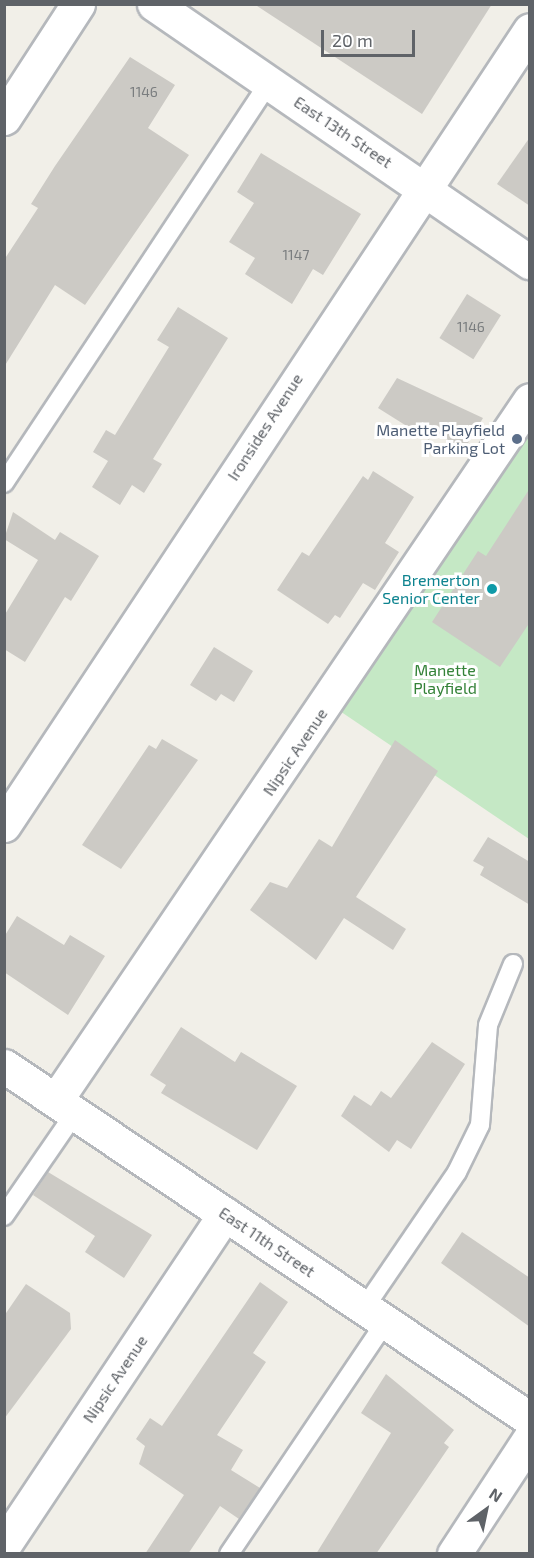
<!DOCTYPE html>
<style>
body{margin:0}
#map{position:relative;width:534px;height:1558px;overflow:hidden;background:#f1efe8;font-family:"Exo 2",sans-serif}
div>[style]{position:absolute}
.green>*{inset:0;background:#c5e8c5}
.building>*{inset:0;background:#cccac5;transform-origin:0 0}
.roads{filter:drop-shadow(2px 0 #b5b8bc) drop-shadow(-2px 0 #b5b8bc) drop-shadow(0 2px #b5b8bc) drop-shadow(0 -2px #b5b8bc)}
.lane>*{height:18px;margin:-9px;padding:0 9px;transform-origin:9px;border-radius:9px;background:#fff}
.street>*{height:33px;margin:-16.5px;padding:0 16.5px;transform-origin:16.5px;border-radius:16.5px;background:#fff}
.secondary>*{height:33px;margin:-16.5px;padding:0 16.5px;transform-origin:16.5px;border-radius:16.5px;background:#fff}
.dots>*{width:16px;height:16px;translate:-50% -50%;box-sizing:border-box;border:3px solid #fff;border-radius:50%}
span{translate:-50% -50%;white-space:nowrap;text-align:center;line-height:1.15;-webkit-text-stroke:6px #fff;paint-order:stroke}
.number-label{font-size:14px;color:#7a7d7f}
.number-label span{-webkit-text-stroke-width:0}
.street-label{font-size:16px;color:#5f6368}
.service-label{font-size:16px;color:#4e5e75}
.right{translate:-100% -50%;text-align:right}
.culture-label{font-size:16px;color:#0d838f}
.park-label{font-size:16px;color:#348238}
.frame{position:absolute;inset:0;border:6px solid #5f6368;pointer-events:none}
.north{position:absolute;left:456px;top:1480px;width:60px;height:60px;-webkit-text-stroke:4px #fff;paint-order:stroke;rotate:33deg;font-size:16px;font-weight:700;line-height:24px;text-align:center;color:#5f6368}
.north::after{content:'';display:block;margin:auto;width:21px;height:27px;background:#5f6368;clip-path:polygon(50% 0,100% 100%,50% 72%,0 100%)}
.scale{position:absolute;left:321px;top:30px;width:94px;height:27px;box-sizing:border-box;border:3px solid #5f6368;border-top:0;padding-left:8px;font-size:18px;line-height:21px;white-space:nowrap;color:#5f6368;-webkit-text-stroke:4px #fff;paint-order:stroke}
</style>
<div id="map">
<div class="green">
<div style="clip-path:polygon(529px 400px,529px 839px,328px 703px)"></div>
</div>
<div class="building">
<div style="clip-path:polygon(254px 4px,492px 4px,422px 114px)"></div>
<div style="clip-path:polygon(130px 57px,175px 85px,148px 128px,189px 155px,85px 305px,55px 285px,4px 367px,4px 260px,38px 208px,31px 204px,55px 166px)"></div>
<div style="clip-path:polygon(530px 137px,530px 206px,497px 184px)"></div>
<div style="clip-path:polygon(261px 153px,361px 214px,323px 275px,313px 269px,292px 304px,245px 274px,255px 258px,229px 242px,254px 203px,237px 192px)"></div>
<div style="left:467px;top:294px;width:40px;height:52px;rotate:32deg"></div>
<div style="clip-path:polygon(178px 307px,228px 338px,153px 459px,162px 464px,144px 493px,132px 485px,120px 505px,92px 487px,108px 461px,93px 452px,106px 430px,115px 435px,169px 347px,157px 340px)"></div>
<div style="clip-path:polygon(397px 378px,483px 418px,464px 450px,434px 431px,429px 440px,378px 408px)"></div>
<div style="clip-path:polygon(373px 471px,414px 497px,385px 543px,399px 552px,375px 590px,363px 583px,340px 618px,335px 615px,328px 624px,277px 590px,302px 552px,309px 556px,363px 476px,368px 480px)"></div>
<div style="clip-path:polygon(530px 488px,530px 622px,500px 667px,432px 622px,478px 551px,486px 556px)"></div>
<div style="clip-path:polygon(13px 512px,55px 540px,60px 532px,99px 556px,71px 601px,65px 597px,25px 662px,4px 649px,4px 616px,38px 560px,4px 539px)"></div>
<div style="clip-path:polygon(214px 647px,253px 671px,234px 702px,221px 694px,216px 701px,190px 685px)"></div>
<div style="clip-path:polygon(162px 739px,198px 760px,121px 869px,82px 845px,149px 745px,156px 749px)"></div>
<div style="clip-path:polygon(395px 740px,438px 771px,356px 897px,406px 929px,393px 950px,344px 918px,316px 960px,250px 910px,270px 882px,287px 888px,319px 839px,332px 847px)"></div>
<div style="clip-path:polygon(488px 837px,530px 862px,530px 905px,480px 875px,484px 867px,473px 861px)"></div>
<div style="clip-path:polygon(17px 916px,64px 945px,70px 935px,105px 956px,68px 1015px,4px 972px,4px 937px)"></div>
<div style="clip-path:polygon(181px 1027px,235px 1062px,241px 1052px,297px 1086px,257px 1150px,161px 1093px,166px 1085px,150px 1075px)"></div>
<div style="clip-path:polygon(432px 1042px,465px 1064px,411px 1149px,397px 1140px,389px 1152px,341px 1116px,354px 1095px,371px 1106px,381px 1091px,391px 1098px)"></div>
<div style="clip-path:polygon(48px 1172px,152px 1235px,124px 1278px,85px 1252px,95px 1236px,33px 1195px)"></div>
<div style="clip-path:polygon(462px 1232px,530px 1278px,530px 1327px,441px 1263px)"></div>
<div style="clip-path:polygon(260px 1282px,288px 1302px,253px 1353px,266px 1362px,217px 1435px,243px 1450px,231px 1470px,260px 1488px,239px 1519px,220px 1506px,188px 1554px,145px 1554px,184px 1495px,139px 1464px,145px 1446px,136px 1439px,150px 1418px,162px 1426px)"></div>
<div style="clip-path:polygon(26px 1284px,70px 1313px,71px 1329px,4px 1419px,4px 1316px)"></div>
<div style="clip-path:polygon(386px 1374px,454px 1430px,444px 1443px,449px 1447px,376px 1554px,316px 1554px,391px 1433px,361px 1413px)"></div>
</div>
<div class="roads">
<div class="lane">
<div style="left:4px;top:483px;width:481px;rotate:-56.5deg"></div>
<div style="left:4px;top:1216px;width:125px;rotate:-55.4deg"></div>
<div style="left:365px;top:1307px;width:163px;rotate:-55.7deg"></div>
<div style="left:457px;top:1172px;width:52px;rotate:-63.9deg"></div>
<div style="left:480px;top:1125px;width:100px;rotate:-85.4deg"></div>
<div style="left:488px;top:1025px;width:66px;rotate:-67.7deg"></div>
<div style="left:229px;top:1554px;width:281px;rotate:-56deg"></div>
</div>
<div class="street">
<div style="left:154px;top:4px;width:456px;rotate:34.5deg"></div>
<div style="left:4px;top:118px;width:136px;rotate:-57deg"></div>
<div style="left:4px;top:825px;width:953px;rotate:-56.51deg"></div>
<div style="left:56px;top:1100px;width:845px;rotate:-55.9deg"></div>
<div style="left:4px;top:1545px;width:398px;rotate:-56.3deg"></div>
<div style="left:454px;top:1554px;width:139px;rotate:-56.8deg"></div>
</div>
<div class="secondary">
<div style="left:4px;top:1066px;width:633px;rotate:33.87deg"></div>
</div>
</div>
<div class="dots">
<div style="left:517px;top:439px;background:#5c6f8a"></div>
<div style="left:492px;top:589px;background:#0f9aa8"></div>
</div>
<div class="number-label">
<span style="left:144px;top:92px">1146</span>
<span style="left:296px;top:255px">1147</span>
<span style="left:471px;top:327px">1146</span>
</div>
<div class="street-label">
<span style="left:343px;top:132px;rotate:34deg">East 13th Street</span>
<span style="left:265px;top:427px;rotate:-57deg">Ironsides Avenue</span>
<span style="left:295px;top:752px;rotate:-56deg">Nipsic Avenue</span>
<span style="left:267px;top:1242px;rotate:34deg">East 11th Street</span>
<span style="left:115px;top:1379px;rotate:-56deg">Nipsic Avenue</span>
</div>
<div class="service-label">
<span class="right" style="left:505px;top:439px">Manette Playfield<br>Parking Lot</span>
</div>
<div class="culture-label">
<span class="right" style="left:480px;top:589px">Bremerton<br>Senior Center</span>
</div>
<div class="park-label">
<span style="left:445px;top:679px">Manette<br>Playfield</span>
</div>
<div class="frame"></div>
<div class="north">N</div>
<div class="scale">20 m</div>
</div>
